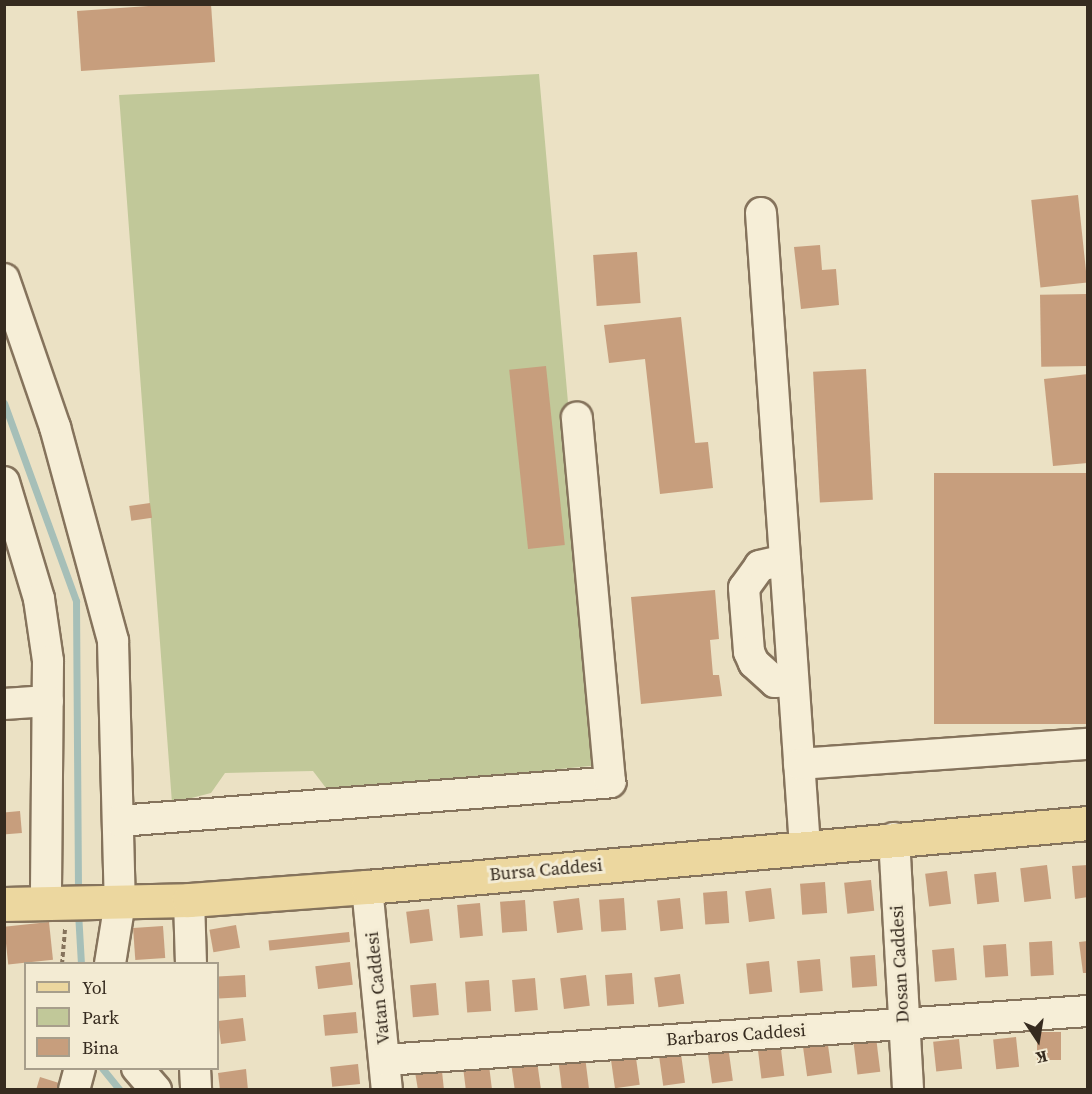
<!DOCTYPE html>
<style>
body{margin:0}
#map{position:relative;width:1092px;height:1094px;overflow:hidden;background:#ebe1c4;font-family:"Source Serif 4",serif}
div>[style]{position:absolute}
.green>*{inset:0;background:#c1c899}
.stream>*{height:7px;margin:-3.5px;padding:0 3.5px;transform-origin:3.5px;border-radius:3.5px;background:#a6bfb8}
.building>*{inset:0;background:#c79e7d;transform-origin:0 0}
.path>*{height:4px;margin-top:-2px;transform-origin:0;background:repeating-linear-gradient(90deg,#85735c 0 4.5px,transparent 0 7.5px)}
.roads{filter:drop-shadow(2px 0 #85735c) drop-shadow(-2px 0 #85735c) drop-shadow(0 2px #85735c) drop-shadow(0 -2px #85735c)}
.minor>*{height:30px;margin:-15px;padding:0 15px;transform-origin:15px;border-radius:15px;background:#f6eed7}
.major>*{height:33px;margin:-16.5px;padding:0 16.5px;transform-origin:16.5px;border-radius:16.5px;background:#ecd79f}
span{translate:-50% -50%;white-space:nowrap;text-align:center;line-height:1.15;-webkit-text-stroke:6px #f3ebd3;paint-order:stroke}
.street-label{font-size:18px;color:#362b1f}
.frame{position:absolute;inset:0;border:6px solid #362b1f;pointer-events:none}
.legend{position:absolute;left:24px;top:962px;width:195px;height:108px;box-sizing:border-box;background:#f3ebd3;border:2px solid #a79e8b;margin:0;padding:8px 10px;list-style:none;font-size:18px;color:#362b1f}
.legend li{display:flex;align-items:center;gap:12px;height:30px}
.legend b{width:30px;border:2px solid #a79e8b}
.north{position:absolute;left:1008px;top:1010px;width:60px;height:60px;-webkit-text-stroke:4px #f3ebd3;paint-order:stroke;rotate:168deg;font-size:16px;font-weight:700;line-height:24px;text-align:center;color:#362b1f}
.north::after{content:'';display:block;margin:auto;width:21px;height:27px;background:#362b1f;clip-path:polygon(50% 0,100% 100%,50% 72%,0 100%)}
</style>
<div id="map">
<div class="green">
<div style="clip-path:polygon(539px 74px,600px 765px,329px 792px,313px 771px,225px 773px,211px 793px,172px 803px,119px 95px)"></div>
</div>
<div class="stream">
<div style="left:4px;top:403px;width:211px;rotate:70deg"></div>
<div style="left:76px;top:601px;width:294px;rotate:89.6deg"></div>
<div style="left:78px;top:912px;width:52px;rotate:86.7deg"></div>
<div style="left:102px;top:1068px;width:28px;rotate:51deg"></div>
</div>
<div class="building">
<div style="clip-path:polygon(177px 4px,211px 4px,215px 62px,81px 71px,77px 11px)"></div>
<div style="left:1078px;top:195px;width:88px;height:47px;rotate:84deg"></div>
<div style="clip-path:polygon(820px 245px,822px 270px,836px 269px,839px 305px,801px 309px,794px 247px)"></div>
<div style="left:637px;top:252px;width:51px;height:44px;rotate:86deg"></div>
<div style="left:1087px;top:294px;width:72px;height:47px;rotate:89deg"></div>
<div style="clip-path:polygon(681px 317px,695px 443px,708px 442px,713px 488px,660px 494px,645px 359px,609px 363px,604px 325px)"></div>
<div style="left:546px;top:366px;width:180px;height:37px;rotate:84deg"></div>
<div style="left:866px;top:369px;width:131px;height:53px;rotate:87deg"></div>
<div style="clip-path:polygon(1088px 374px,1088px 463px,1053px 466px,1044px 379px)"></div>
<div style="left:1088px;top:473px;width:251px;height:154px;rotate:90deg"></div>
<div style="left:150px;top:503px;width:15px;height:21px;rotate:82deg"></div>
<div style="clip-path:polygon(715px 590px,719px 639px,710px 640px,713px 675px,719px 675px,722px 696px,641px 704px,631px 597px)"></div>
<div style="left:20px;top:811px;width:22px;height:16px;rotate:85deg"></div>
<div style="left:1047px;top:865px;width:34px;height:27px;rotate:83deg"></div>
<div style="clip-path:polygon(1088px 865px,1088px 897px,1075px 899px,1072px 866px)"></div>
<div style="left:947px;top:871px;width:33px;height:22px;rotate:83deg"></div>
<div style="left:996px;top:872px;width:30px;height:22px;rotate:84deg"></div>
<div style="left:871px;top:880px;width:31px;height:27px;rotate:84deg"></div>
<div style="left:825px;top:882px;width:31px;height:25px;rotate:86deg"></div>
<div style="left:771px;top:888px;width:31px;height:26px;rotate:83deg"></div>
<div style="left:727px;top:891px;width:32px;height:24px;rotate:86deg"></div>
<div style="left:579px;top:898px;width:32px;height:26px;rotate:83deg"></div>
<div style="left:624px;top:898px;width:32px;height:25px;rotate:86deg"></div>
<div style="left:680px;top:898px;width:31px;height:23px;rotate:84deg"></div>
<div style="left:525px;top:900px;width:31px;height:25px;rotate:86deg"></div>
<div style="left:480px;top:903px;width:33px;height:23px;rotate:85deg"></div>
<div style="left:429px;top:909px;width:32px;height:23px;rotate:83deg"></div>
<div style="left:49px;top:922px;width:38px;height:45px;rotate:84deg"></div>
<div style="left:236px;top:925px;width:23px;height:27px;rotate:80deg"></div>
<div style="left:163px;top:926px;width:32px;height:30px;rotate:86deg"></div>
<div style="left:349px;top:932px;width:10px;height:81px;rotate:84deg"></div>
<div style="left:1052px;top:941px;width:34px;height:23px;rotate:87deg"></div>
<div style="clip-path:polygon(1088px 941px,1088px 973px,1083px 973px,1079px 942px)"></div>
<div style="left:1006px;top:944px;width:32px;height:23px;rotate:86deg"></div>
<div style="left:954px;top:948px;width:32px;height:22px;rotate:85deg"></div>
<div style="left:875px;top:955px;width:31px;height:25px;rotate:86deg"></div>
<div style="left:820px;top:959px;width:32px;height:23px;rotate:85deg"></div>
<div style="left:769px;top:961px;width:31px;height:23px;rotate:84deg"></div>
<div style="left:350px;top:962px;width:23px;height:35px;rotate:83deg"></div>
<div style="left:632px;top:973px;width:31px;height:27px;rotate:86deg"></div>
<div style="left:680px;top:974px;width:30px;height:26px;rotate:82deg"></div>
<div style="left:245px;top:975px;width:22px;height:27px;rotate:87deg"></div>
<div style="left:586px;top:975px;width:31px;height:26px;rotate:83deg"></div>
<div style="left:535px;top:978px;width:32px;height:23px;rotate:85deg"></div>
<div style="left:489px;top:980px;width:31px;height:24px;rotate:86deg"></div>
<div style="left:436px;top:983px;width:32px;height:26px;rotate:85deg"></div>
<div style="left:356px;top:1012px;width:21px;height:33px;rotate:85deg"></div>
<div style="left:243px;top:1018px;width:23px;height:25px;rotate:83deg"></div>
<div style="left:1037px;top:1032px;width:24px;height:28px"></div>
<div style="left:876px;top:1037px;width:35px;height:23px;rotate:83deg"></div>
<div style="left:1016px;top:1037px;width:30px;height:23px;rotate:84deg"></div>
<div style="left:827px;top:1038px;width:35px;height:25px;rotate:82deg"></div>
<div style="left:959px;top:1039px;width:30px;height:26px;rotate:84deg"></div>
<div style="left:780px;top:1041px;width:35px;height:23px;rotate:83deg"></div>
<div style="left:728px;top:1046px;width:35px;height:21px;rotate:82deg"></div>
<div style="left:680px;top:1047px;width:36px;height:22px;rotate:82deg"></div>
<div style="left:584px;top:1048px;width:42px;height:27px;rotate:83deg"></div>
<div style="left:635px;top:1051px;width:34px;height:25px;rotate:82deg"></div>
<div style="left:536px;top:1054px;width:36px;height:26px;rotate:82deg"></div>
<div style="left:488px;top:1057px;width:33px;height:26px;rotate:83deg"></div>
<div style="clip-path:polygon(441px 1062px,444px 1090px,418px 1090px,414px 1066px)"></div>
<div style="left:358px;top:1064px;width:20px;height:28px;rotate:84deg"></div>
<div style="clip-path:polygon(246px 1069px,248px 1090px,220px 1090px,218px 1073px)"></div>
<div style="clip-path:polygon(40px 1077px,59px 1083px,57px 1090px,36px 1090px)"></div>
</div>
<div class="path">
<div style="left:62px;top:964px;width:35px;rotate:-85deg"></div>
</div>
<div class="roads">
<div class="minor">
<div style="left:761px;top:213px;width:636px;rotate:86.03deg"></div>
<div style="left:4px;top:279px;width:157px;rotate:71deg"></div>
<div style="left:55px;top:427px;width:222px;rotate:74.8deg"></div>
<div style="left:113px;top:641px;width:261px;rotate:88.5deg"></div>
<div style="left:120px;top:902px;width:63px;rotate:99.2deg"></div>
<div style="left:4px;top:482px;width:122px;rotate:73.3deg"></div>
<div style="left:39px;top:599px;width:63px;rotate:81.7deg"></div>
<div style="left:48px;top:661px;width:241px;rotate:90.5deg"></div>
<div style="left:785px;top:560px;width:26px;rotate:167deg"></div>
<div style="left:760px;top:566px;width:27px;rotate:126deg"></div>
<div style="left:744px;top:588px;width:64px;rotate:85.5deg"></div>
<div style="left:749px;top:652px;width:12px;rotate:66deg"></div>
<div style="left:754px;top:663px;width:28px;rotate:42deg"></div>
<div style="left:775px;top:682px;width:18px;rotate:-3deg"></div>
<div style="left:4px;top:704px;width:44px;rotate:-3.9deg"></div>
<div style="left:799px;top:764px;width:290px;rotate:-4deg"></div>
<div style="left:119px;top:821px;width:493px;rotate:-4.5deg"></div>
<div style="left:610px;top:782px;width:366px;rotate:-95.2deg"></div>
<div style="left:894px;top:838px;width:252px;rotate:86.8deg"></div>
<div style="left:367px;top:887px;width:204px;rotate:84.4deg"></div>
<div style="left:189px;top:900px;width:64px;rotate:88.2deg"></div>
<div style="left:385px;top:1060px;width:705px;rotate:-3.99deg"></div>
<div style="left:137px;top:1068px;width:29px;rotate:49deg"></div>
<div style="left:195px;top:1068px;width:22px;rotate:87deg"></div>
<div style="left:74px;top:1090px;width:23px;rotate:-75deg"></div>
</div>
<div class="major">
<div style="left:4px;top:904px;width:185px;rotate:-1.2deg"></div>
<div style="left:189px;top:900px;width:178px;rotate:-4.2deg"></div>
<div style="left:367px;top:887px;width:724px;rotate:-5.07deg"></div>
</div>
</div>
<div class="street-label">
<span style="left:546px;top:870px;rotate:-5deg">Bursa Caddesi</span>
<span style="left:900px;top:964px;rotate:-93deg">Dosan Caddesi</span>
<span style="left:378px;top:988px;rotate:-96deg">Vatan Caddesi</span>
<span style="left:736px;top:1035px;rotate:-4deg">Barbaros Caddesi</span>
</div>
<div class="frame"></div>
<ul class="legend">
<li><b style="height:8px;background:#ecd79f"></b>Yol</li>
<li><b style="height:16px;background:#c1c899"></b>Park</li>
<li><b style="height:16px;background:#c79e7d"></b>Bina</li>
</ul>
<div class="north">K</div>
</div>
